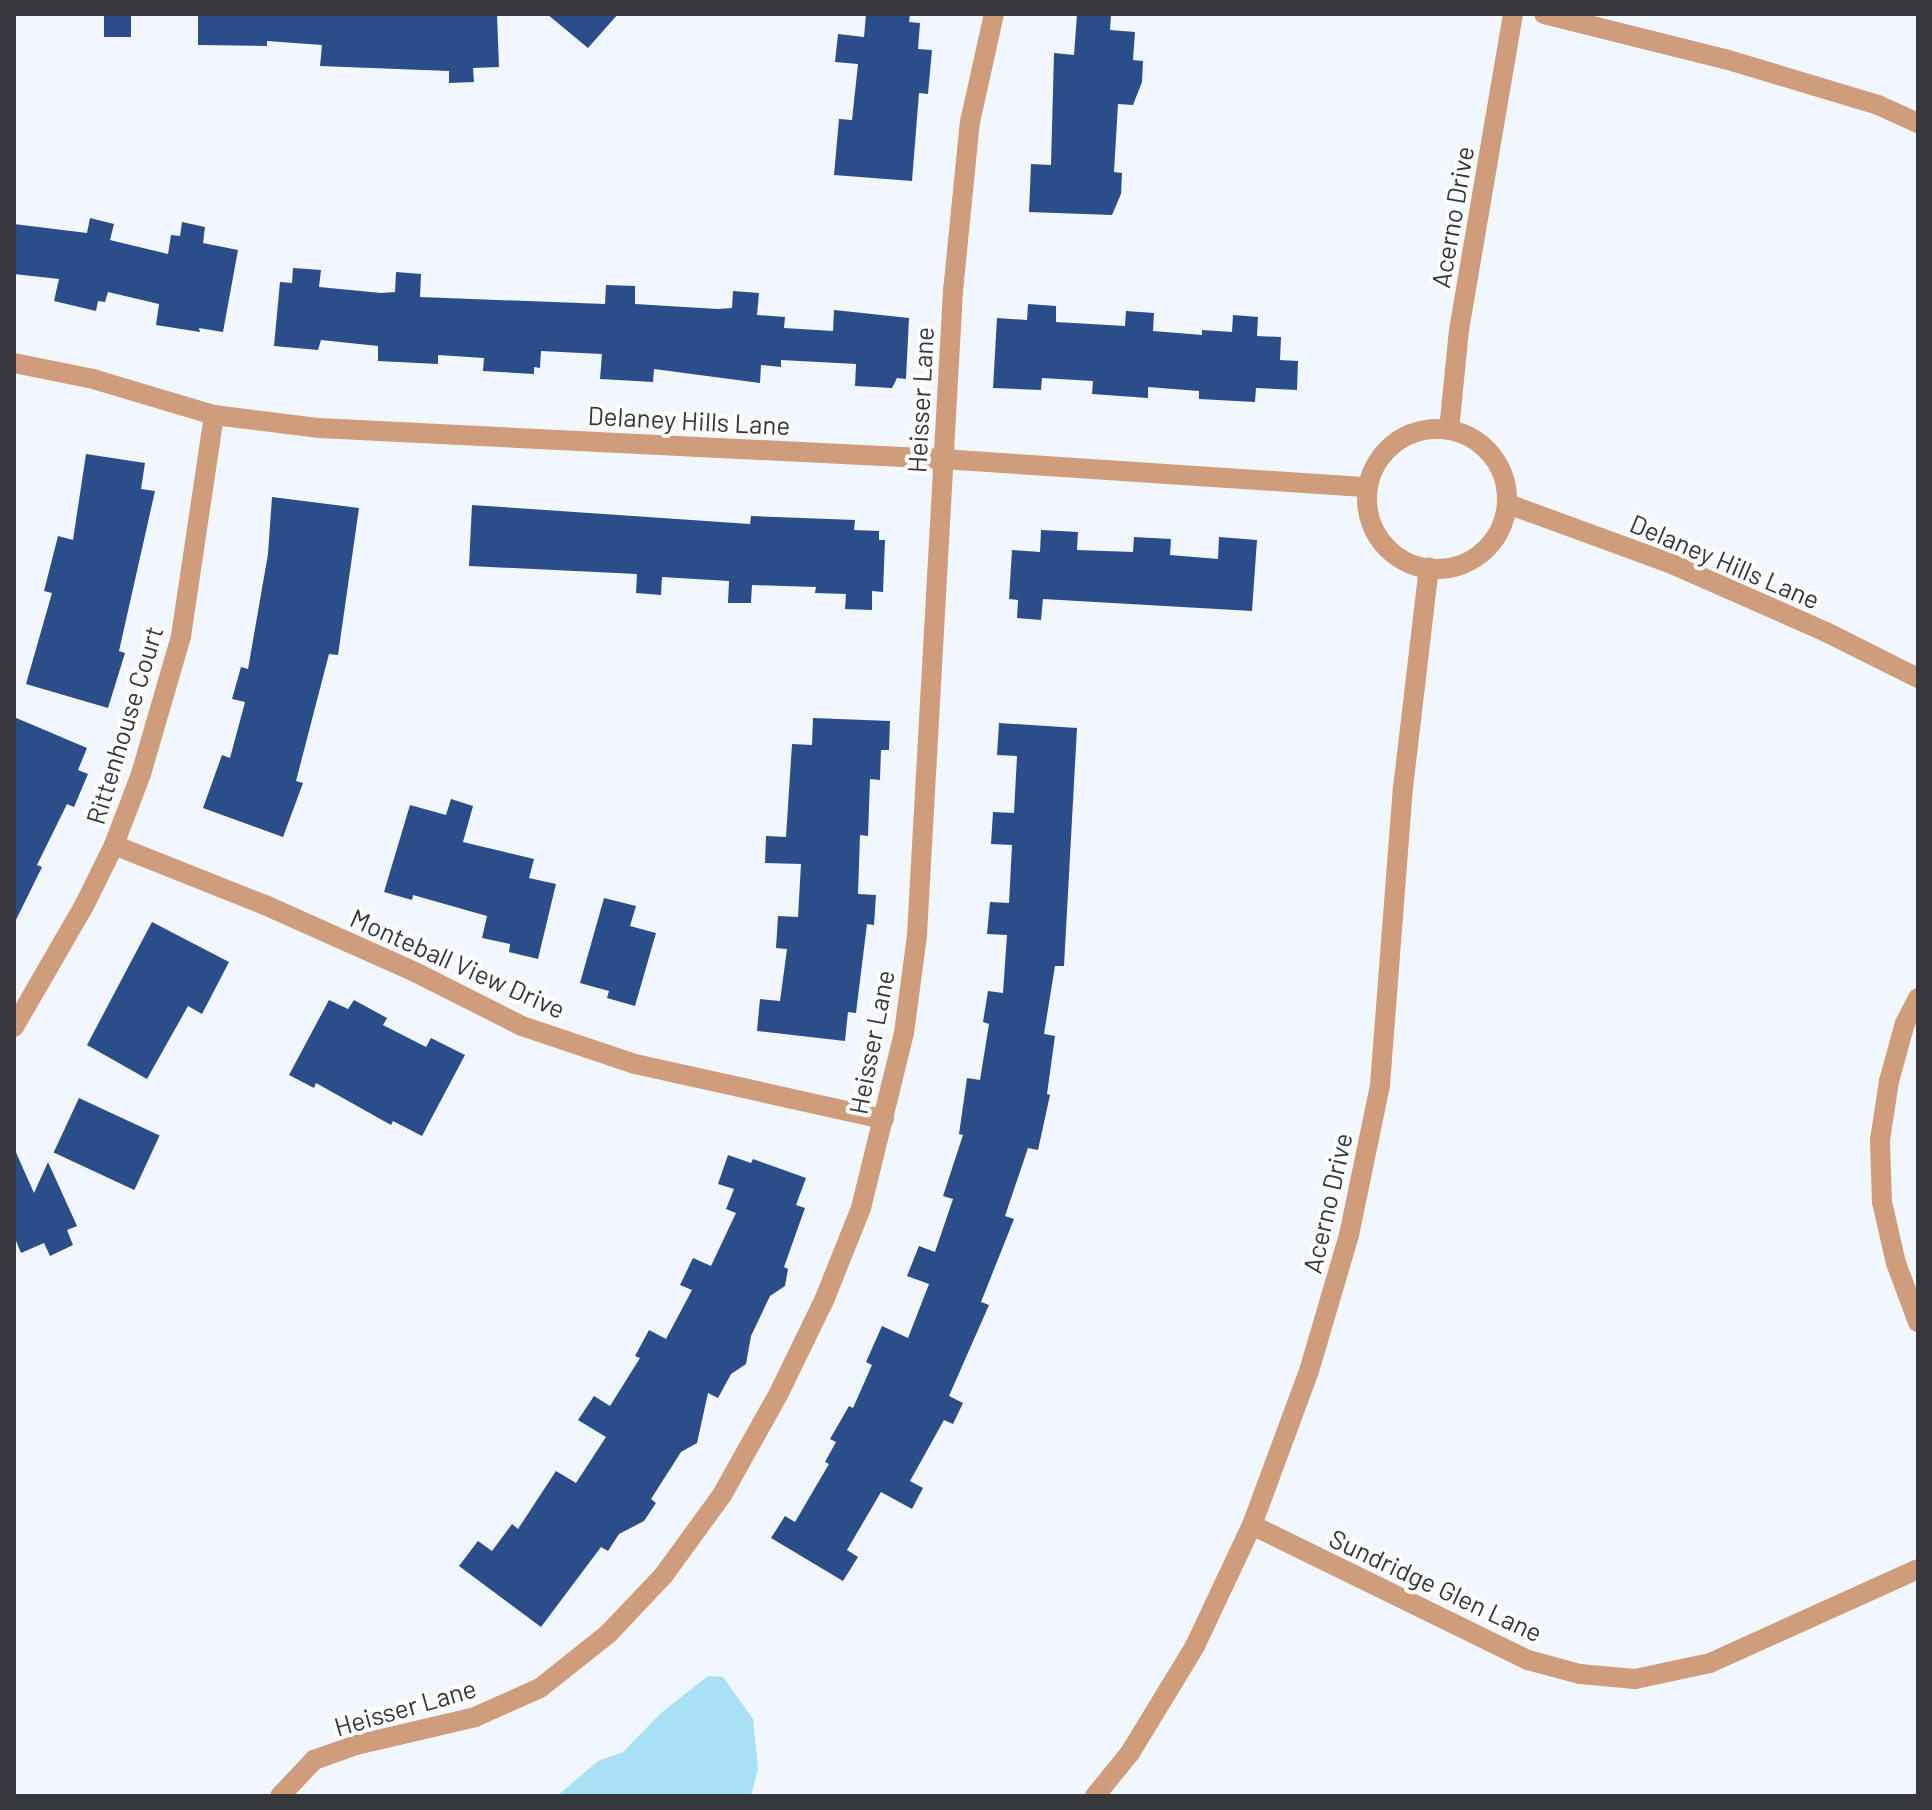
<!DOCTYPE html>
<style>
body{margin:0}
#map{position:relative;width:1932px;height:1810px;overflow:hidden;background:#f2f6ff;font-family:Barlow,sans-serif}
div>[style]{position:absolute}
.water>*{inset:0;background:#a8e1f6}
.building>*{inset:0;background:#2b4d8a;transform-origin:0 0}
.minor>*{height:20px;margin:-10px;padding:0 10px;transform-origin:10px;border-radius:10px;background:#d09d7c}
.minor>.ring{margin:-10px;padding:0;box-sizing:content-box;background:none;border:20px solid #d09d7c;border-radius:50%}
span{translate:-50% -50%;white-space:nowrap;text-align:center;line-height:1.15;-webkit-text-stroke:8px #fff;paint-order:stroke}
.street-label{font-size:26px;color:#35373b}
.frame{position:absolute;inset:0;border:16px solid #35373b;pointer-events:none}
</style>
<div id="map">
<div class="water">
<div style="clip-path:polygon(708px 1676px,723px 1677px,753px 1719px,758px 1769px,751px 1796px,557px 1796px,598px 1761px,623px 1752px,661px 1713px)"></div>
</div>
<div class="building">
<div style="left:104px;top:14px;width:27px;height:23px"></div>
<div style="clip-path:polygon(198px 14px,497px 14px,499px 67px,473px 68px,474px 82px,449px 83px,449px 71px,320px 66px,322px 45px,267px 41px,267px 46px,198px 45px)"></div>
<div style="clip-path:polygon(547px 14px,618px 14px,588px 48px)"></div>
<div style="clip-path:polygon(866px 14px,910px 14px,909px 22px,920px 23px,918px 49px,932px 50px,928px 94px,919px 93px,912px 181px,834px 175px,839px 119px,852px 120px,858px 64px,835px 62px,838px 34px,864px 37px)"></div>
<div style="clip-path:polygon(1077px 14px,1111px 14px,1110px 30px,1135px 32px,1133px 60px,1143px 61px,1142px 82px,1133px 105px,1118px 104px,1114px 172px,1122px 173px,1121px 194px,1112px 215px,1029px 212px,1031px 164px,1051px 165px,1054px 53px,1074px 55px)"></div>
<div style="clip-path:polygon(90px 218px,114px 224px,110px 240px,168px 254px,171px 235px,180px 236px,182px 222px,205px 227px,203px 243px,238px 250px,223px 332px,199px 328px,200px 332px,156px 325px,159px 304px,108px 292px,105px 302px,98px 301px,96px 311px,54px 301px,59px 279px,14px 274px,14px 224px,87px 233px)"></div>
<div style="clip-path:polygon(293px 268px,321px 270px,319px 287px,381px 293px,395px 292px,396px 272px,421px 274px,420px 297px,605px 304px,606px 285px,635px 286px,635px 304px,718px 309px,732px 308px,733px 291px,759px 293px,757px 315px,785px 317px,784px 328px,833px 331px,834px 310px,909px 318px,906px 379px,897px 378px,892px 388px,855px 386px,856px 364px,781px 360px,781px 367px,761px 365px,760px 383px,654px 369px,653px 382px,600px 379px,602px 354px,541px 351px,540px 368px,534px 367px,534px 374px,483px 371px,484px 358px,438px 355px,438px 364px,378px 361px,378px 346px,321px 340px,318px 350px,274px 346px,280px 282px,292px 283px)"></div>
<div style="clip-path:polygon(1028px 304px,1056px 306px,1056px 322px,1125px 326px,1126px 311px,1154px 313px,1153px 331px,1202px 335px,1202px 330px,1232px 332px,1233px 315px,1258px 317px,1257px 336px,1281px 337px,1280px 360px,1298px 361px,1297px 390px,1256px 388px,1255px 402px,1199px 399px,1199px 391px,1148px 387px,1148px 398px,1092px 394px,1093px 381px,1042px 378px,1041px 390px,993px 388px,997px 318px,1027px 320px)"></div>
<div style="clip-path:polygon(86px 454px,145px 463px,141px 489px,155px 491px,119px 651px,125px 653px,108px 708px,26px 684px,52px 593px,44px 591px,58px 536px,73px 540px)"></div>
<div style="clip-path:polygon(272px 497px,359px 508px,338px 655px,329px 654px,296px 781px,303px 783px,283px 837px,203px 808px,222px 755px,230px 758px,245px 702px,232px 699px,241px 667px,248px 669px,268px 554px)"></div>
<div style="clip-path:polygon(472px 505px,750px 524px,751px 516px,855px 520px,854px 530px,879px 531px,879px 540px,885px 540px,883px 592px,872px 591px,872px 610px,845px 609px,846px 594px,815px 593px,816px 587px,752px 585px,751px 603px,728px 603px,729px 581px,662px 577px,661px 595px,636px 593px,637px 574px,469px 566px)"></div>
<div style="clip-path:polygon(1041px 530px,1078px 532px,1077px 550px,1133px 552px,1134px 537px,1171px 539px,1170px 555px,1218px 559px,1219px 537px,1257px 540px,1252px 611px,1043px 599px,1041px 620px,1017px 618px,1018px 600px,1009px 599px,1012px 550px,1040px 552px)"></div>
<div style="clip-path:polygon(14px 717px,87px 748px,78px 770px,88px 774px,74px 807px,67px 804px,37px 865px,42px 867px,14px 924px)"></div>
<div style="clip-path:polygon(813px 718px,890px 721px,889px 750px,881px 750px,880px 780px,870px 779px,868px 836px,860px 835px,858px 894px,876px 895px,874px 925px,867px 924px,856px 1013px,848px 1012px,845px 1041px,757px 1031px,760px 999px,780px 1001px,787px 949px,776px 948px,778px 916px,798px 917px,801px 864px,765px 863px,766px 836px,786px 837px,792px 744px,812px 745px)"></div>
<div style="clip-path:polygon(999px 723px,1077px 728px,1064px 966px,1055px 966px,1044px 1034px,1055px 1036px,1047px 1094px,1050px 1095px,1038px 1150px,1028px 1148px,1005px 1216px,1014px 1219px,981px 1302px,989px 1305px,949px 1396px,963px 1403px,953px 1424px,944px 1420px,910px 1481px,923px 1488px,912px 1509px,881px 1492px,847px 1550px,858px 1557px,843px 1581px,771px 1538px,785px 1516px,795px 1522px,829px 1464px,825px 1462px,836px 1442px,830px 1439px,849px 1406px,853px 1408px,872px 1365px,866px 1362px,882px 1326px,908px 1338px,929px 1284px,907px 1276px,919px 1246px,935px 1252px,953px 1199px,943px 1196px,963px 1135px,959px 1134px,967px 1078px,980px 1080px,989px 1024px,983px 1022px,988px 991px,1003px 993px,1007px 935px,987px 934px,990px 902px,1009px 903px,1012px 845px,991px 844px,993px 812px,1014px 813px,1017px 756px,997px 755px)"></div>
<div style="clip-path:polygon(451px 799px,473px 806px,463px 842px,534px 859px,529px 878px,556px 884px,538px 959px,509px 952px,510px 944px,482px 938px,487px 916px,413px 895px,412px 900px,384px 892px,410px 805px,446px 815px)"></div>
<div style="clip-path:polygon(604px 898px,636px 906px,630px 926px,656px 933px,635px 1006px,607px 998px,609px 991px,580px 983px)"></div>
<div style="clip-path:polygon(152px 922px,229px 962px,202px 1014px,188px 1006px,147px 1079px,87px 1045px)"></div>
<div style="clip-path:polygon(329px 1000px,348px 1009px,354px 1000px,387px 1018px,383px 1025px,426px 1047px,431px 1038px,465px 1055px,422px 1136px,393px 1121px,391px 1125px,316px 1083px,314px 1088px,289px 1075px)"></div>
<div style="left:79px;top:1098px;width:89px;height:60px;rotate:25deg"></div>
<div style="clip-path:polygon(14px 1148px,34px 1193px,48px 1162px,77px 1226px,67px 1230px,73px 1245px,50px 1256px,44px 1243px,21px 1253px,14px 1236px)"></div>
<div style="clip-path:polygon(728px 1155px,751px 1163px,753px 1159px,806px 1178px,796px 1205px,805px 1208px,784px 1267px,788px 1269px,785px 1286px,770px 1296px,751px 1336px,746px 1364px,731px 1374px,718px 1398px,708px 1393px,697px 1443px,681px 1452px,651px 1499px,656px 1503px,644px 1521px,619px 1534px,608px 1551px,601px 1547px,541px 1627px,459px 1566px,478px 1541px,492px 1551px,512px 1524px,518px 1529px,556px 1471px,576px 1483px,606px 1437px,578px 1420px,594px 1396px,610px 1406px,640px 1358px,635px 1356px,649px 1330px,666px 1339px,692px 1290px,680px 1285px,693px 1258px,711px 1266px,736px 1213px,726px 1209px,734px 1189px,718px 1184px)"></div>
</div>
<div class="minor">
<div style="left:1544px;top:14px;width:187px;rotate:14deg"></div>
<div style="left:1725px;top:59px;width:160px;rotate:16.7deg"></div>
<div style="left:1878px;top:105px;width:44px;rotate:24.2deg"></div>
<div style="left:14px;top:363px;width:81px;rotate:11.4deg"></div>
<div style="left:93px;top:379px;width:126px;rotate:16.6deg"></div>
<div style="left:214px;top:415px;width:106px;rotate:7.1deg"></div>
<div style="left:319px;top:428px;width:624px;rotate:2.85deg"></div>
<div style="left:942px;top:459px;width:426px;rotate:3.8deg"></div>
<div class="ring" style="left:1367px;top:429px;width:120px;height:120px"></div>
<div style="left:1449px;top:430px;width:100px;rotate:-84.3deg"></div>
<div style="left:1459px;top:330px;width:321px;rotate:-80.3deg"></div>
<div style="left:1508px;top:504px;width:175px;rotate:20.1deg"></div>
<div style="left:1672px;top:564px;width:168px;rotate:23.8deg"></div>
<div style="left:1826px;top:632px;width:103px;rotate:26.6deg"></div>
<div style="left:114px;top:845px;width:162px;rotate:21.7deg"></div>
<div style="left:265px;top:905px;width:167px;rotate:24.1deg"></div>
<div style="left:417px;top:973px;width:118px;rotate:26.8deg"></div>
<div style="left:522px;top:1026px;width:119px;rotate:18.6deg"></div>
<div style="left:635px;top:1064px;width:255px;rotate:12.5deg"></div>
<div style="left:1918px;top:998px;width:28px;rotate:117deg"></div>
<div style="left:1905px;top:1023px;width:60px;rotate:105.4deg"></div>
<div style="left:1889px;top:1081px;width:60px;rotate:98.7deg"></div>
<div style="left:1880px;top:1140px;width:62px;rotate:88.2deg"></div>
<div style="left:1882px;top:1202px;width:63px;rotate:77.1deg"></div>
<div style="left:1896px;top:1263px;width:63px;rotate:69.6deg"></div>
<div style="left:14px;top:1027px;width:140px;rotate:-60deg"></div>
<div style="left:84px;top:906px;width:68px;rotate:-63.8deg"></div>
<div style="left:114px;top:845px;width:76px;rotate:-69.2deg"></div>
<div style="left:141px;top:774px;width:144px;rotate:-73.8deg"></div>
<div style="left:181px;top:636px;width:223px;rotate:-81.5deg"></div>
<div style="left:1252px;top:1525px;width:307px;rotate:26.1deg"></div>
<div style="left:1528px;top:1660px;width:54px;rotate:15.1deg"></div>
<div style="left:1580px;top:1674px;width:55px;rotate:5.2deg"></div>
<div style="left:1635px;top:1679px;width:77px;rotate:-12deg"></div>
<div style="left:1710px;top:1663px;width:228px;rotate:-24.3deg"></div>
<div style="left:280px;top:1796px;width:50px;rotate:-46.6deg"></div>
<div style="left:314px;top:1760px;width:45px;rotate:-19.7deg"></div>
<div style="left:356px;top:1745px;width:122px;rotate:-13.2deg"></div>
<div style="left:475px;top:1717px;width:71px;rotate:-24deg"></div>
<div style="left:540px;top:1688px;width:87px;rotate:-38.5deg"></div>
<div style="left:608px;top:1634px;width:80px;rotate:-46.5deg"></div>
<div style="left:663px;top:1576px;width:100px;rotate:-53.9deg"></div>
<div style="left:722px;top:1495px;width:115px;rotate:-60.8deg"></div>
<div style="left:778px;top:1395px;width:108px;rotate:-64.1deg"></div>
<div style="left:825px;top:1298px;width:97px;rotate:-68.2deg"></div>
<div style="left:861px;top:1208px;width:180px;rotate:-76.2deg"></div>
<div style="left:904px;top:1033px;width:99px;rotate:-82.4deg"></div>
<div style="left:917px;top:935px;width:645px;rotate:-86.8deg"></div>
<div style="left:953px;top:291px;width:170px;rotate:-84.3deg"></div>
<div style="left:970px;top:122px;width:111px;rotate:-77.5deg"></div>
<div style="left:1095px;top:1796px;width:55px;rotate:-50.9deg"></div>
<div style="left:1130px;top:1753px;width:125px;rotate:-58.7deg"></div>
<div style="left:1195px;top:1646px;width:134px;rotate:-64.8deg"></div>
<div style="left:1252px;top:1525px;width:164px;rotate:-69.7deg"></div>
<div style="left:1309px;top:1371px;width:142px;rotate:-73.6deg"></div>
<div style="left:1349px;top:1235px;width:153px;rotate:-78.3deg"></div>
<div style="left:1380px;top:1085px;width:298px;rotate:-85.6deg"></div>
<div style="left:1403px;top:788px;width:222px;rotate:-83.3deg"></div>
</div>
<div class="street-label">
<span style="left:1452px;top:217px;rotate:-80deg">Acerno Drive</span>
<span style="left:920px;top:400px;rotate:-87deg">Heisser Lane</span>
<span style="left:689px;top:420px;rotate:3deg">Delaney Hills Lane</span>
<span style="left:1725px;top:561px;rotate:23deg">Delaney Hills Lane</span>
<span style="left:124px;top:725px;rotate:-73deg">Rittenhouse Court</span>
<span style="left:458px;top:963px;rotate:24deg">Monteball View Drive</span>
<span style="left:871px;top:1042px;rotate:-79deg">Heisser Lane</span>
<span style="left:1327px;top:1203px;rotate:-77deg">Acerno Drive</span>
<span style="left:1436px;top:1585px;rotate:25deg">Sundridge Glen Lane</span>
<span style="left:405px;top:1707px;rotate:-16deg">Heisser Lane</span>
</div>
<div class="frame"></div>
</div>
